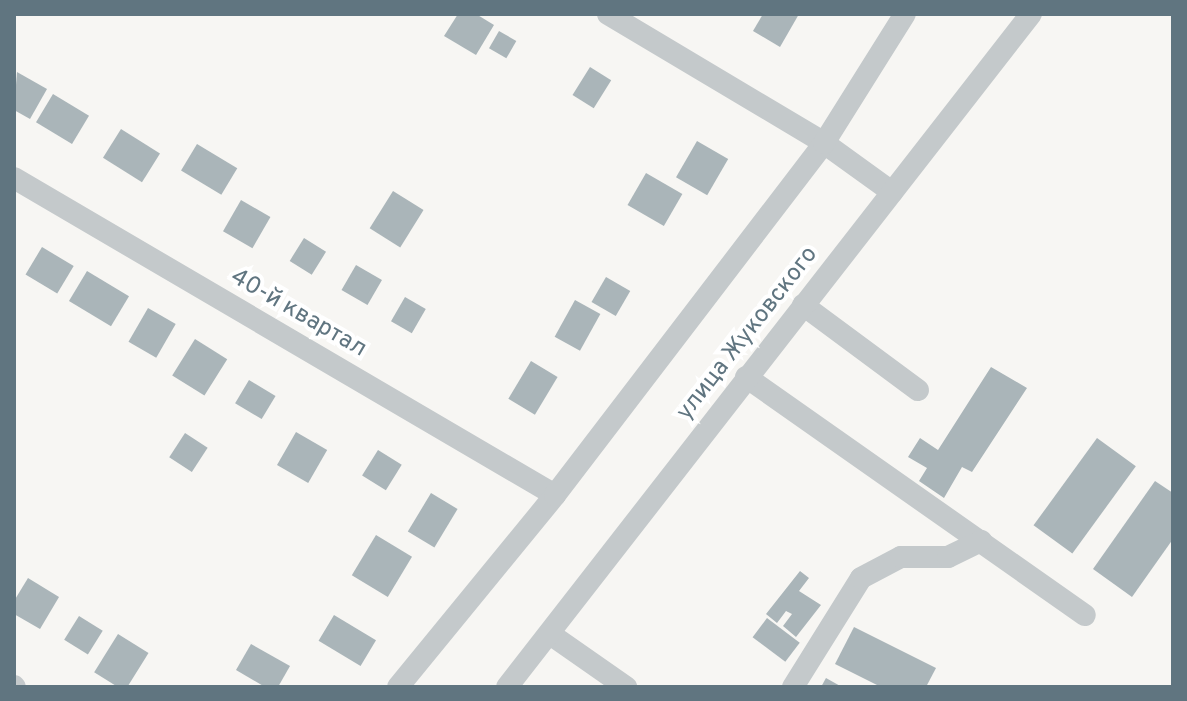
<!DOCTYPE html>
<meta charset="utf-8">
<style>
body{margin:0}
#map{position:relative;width:1187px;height:701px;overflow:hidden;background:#f7f6f3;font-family:Overpass,sans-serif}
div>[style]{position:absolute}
.building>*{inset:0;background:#aab5b9;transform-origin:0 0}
.minor>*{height:22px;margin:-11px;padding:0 11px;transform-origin:11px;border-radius:11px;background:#c4c9cb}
span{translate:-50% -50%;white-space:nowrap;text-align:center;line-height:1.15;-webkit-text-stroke:8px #fff;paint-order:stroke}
.street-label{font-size:24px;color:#607580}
.frame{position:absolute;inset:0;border:16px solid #607580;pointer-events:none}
</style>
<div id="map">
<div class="building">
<div style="clip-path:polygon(458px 14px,476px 14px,494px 25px,476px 55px,444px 36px)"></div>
<div style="clip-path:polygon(763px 14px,799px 14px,780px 47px,753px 31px)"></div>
<div style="left:499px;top:31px;width:20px;height:20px;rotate:30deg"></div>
<div style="left:590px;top:67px;width:25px;height:33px;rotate:32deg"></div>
<div style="clip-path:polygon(17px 72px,47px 89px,30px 119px,14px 110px)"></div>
<div style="left:53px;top:94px;width:42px;height:33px;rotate:31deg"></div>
<div style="left:121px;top:129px;width:46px;height:34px;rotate:32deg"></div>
<div style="left:697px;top:141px;width:36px;height:42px;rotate:30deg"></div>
<div style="left:197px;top:144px;width:47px;height:31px;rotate:31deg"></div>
<div style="left:646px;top:173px;width:42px;height:37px;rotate:30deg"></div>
<div style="left:393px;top:191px;width:36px;height:44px;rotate:32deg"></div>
<div style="left:241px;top:200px;width:34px;height:36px;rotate:30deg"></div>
<div style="left:304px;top:238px;width:26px;height:27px;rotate:32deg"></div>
<div style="left:42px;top:247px;width:37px;height:32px;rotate:31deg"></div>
<div style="left:356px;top:265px;width:30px;height:29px;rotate:30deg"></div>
<div style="left:87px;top:271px;width:49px;height:35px;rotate:31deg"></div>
<div style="left:606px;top:277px;width:28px;height:29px;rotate:30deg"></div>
<div style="left:405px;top:297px;width:24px;height:28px;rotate:30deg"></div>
<div style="left:575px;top:300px;width:29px;height:42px;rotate:29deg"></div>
<div style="left:148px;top:308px;width:32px;height:39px;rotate:30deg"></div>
<div style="left:195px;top:339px;width:38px;height:43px;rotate:32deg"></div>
<div style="left:531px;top:361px;width:31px;height:44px;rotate:31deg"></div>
<div style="clip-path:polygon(991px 367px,1027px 388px,972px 472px,962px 467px,944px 498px,919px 481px,927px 468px,908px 457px,920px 438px,938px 450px)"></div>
<div style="left:249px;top:380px;width:31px;height:27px;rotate:31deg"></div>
<div style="left:296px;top:432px;width:36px;height:38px;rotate:30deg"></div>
<div style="left:185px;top:433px;width:27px;height:29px;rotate:33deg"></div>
<div style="left:1097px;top:438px;width:48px;height:108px;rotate:36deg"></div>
<div style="left:378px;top:450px;width:28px;height:30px;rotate:32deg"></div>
<div style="clip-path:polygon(1155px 481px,1173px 493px,1173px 539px,1132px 597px,1093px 569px)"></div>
<div style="left:431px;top:493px;width:31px;height:45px;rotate:31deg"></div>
<div style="left:376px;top:535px;width:42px;height:47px;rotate:31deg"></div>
<div style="clip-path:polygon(800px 571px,809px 578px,799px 591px,821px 605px,796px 637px,783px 626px,792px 614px,786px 611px,777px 623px,766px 614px)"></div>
<div style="clip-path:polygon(28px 578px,59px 597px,40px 629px,14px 614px,14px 601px)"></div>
<div style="left:334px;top:615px;width:49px;height:30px;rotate:31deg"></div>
<div style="left:79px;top:616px;width:28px;height:28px;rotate:32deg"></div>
<div style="left:767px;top:618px;width:41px;height:24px;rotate:37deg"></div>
<div style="clip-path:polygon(854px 627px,936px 668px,926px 687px,881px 687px,835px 664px)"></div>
<div style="left:118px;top:634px;width:36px;height:45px;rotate:32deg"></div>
<div style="clip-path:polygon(251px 644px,290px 666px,278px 687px,265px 687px,236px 670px)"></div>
<div style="clip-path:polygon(826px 678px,842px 687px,821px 687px)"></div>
</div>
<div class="minor">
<div style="left:608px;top:14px;width:252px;rotate:30.8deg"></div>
<div style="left:824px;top:143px;width:84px;rotate:35.8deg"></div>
<div style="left:14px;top:178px;width:627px;rotate:30.37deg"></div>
<div style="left:803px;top:305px;width:143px;rotate:36.5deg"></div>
<div style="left:746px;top:377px;width:414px;rotate:35.1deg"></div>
<div style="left:550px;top:634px;width:93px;rotate:34.9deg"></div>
<div style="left:14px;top:686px;width:1px;rotate:45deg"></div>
<div style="left:398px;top:687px;width:248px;rotate:-50.7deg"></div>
<div style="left:555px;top:495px;width:443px;rotate:-52.6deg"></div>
<div style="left:824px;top:143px;width:152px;rotate:-57.9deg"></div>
<div style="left:507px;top:687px;width:853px;rotate:-52.1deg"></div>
<div style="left:793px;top:687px;width:128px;rotate:-58deg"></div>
<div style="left:861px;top:578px;width:45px;rotate:-27.7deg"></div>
<div style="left:901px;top:557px;width:47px"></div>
<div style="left:948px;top:557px;width:37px;rotate:-26deg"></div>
</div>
<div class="street-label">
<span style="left:298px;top:314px;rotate:30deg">40-й квартал</span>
<span style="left:748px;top:334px;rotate:-52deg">улица Жуковского</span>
</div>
<div class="frame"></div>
</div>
